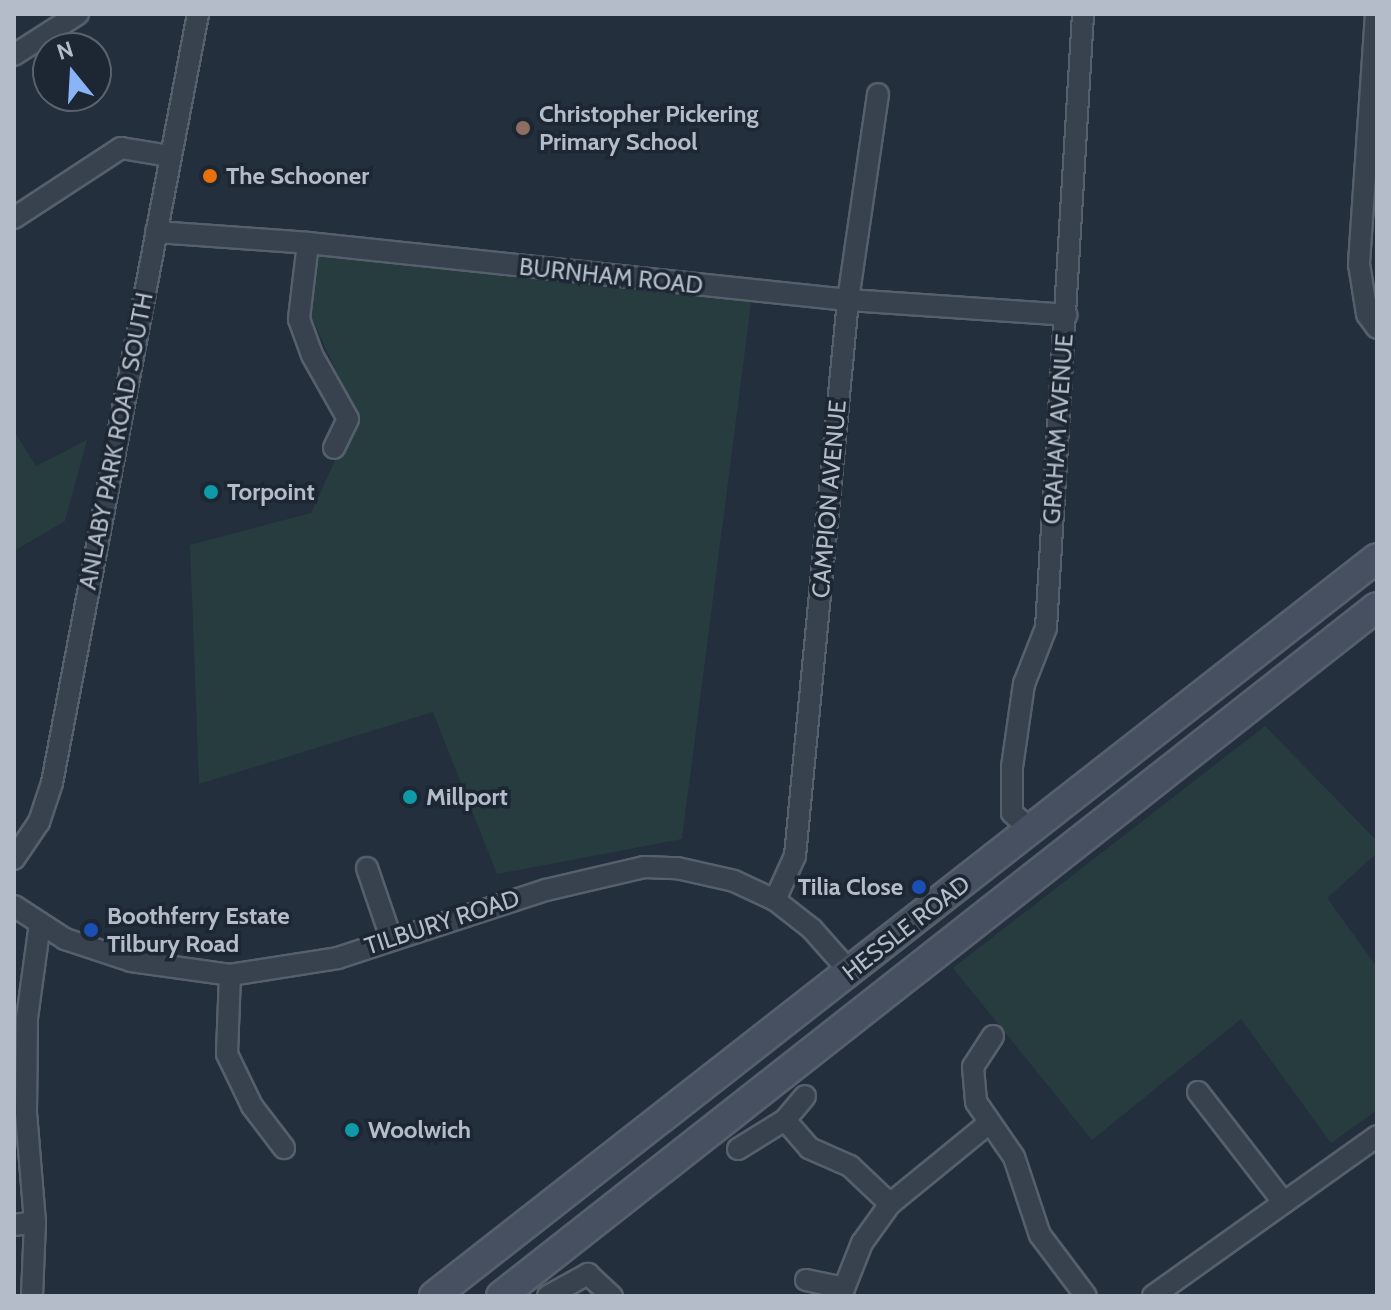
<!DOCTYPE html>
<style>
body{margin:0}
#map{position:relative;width:1391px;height:1310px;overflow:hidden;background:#242f3e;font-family:Cabin,sans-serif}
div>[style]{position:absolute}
.green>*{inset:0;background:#263c3f}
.roads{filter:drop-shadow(2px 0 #565f6c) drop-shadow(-2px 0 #565f6c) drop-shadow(0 2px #565f6c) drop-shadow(0 -2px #565f6c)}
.street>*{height:20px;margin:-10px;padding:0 10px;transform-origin:10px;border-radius:10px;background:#38414e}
.secondary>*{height:28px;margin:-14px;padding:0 14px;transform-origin:14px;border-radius:14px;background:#465061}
.dots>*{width:22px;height:22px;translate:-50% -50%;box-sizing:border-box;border:4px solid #1d2633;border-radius:50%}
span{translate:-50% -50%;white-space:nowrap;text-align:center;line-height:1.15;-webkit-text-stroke:7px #1d2633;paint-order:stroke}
.poi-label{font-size:24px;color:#b4bcc9;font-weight:700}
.left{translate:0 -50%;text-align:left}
.right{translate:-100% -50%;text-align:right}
.street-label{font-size:24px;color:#b4bcc9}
.frame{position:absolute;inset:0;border:16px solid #b4bcc9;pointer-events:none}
.north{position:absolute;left:32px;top:32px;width:80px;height:80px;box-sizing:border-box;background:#1d2633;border:2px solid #59626f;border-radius:50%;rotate:342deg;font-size:22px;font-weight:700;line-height:32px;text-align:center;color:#b4bcc9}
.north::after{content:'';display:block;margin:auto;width:28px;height:36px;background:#8ab4f8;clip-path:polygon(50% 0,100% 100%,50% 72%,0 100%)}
</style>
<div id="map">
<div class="green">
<div style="clip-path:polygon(318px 237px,754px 280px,682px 839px,497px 874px,433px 712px,199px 784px,190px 545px,311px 513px,356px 415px,309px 312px)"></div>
<div style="clip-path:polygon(14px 431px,36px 466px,87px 440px,65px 521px,14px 551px)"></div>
<div style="clip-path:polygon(1265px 726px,1377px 841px,1377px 853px,1327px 898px,1377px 967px,1377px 1110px,1331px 1143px,1241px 1019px,1092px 1140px,953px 968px)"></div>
</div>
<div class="roads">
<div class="street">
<div style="left:1376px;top:14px;width:251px;rotate:93.9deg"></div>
<div style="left:1359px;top:264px;width:51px;rotate:80.9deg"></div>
<div style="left:1367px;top:314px;width:17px;rotate:54deg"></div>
<div style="left:14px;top:55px;width:76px;rotate:-32.6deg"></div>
<div style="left:14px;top:218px;width:128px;rotate:-33.2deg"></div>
<div style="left:121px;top:148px;width:50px;rotate:9.3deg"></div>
<div style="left:156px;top:232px;width:152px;rotate:4.1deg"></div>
<div style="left:308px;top:243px;width:543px;rotate:6.03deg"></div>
<div style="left:848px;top:300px;width:219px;rotate:3.9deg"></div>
<div style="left:308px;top:243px;width:77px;rotate:96.8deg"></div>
<div style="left:299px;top:319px;width:38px;rotate:70deg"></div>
<div style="left:312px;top:355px;width:73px;rotate:60.6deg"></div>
<div style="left:348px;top:419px;width:32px;rotate:116deg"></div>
<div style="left:1032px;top:831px;width:27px;rotate:-138deg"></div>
<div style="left:1012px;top:813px;width:46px;rotate:-90deg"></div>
<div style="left:1012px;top:767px;width:84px;rotate:-81.8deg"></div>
<div style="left:1024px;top:684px;width:60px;rotate:-68.6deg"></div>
<div style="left:1046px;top:628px;width:615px;rotate:-86.55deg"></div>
<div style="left:14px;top:859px;width:45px;rotate:-56deg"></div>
<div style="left:39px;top:822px;width:41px;rotate:-71.6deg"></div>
<div style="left:52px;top:783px;width:783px;rotate:-79.25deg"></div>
<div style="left:367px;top:868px;width:74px;rotate:71.1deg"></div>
<div style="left:775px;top:900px;width:48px;rotate:-65.6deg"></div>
<div style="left:795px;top:856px;width:559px;rotate:-84.55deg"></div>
<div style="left:848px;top:300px;width:208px;rotate:-81.7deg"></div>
<div style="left:14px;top:906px;width:61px;rotate:32.9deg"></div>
<div style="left:65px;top:939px;width:70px;rotate:18.4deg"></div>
<div style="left:131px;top:961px;width:100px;rotate:8deg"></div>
<div style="left:230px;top:975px;width:109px;rotate:-8.9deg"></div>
<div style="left:338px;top:958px;width:219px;rotate:-18.1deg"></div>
<div style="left:546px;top:890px;width:101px;rotate:-13.2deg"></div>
<div style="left:644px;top:867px;width:33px;rotate:2deg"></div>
<div style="left:677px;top:868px;width:58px;rotate:12.8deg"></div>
<div style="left:734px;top:881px;width:45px;rotate:24.9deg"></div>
<div style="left:775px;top:900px;width:47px;rotate:38.1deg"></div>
<div style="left:812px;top:929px;width:57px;rotate:48.5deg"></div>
<div style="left:230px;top:975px;width:79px;rotate:92.2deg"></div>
<div style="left:227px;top:1054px;width:58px;rotate:64.3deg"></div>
<div style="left:252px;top:1106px;width:53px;rotate:52.7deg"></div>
<div style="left:993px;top:1036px;width:37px;rotate:123deg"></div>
<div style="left:973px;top:1067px;width:35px;rotate:85deg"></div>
<div style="left:976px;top:1102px;width:67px;rotate:55.4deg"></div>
<div style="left:1014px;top:1157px;width:82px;rotate:71.6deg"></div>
<div style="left:1040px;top:1235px;width:76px;rotate:53deg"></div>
<div style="left:1198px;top:1092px;width:140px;rotate:52.2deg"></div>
<div style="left:785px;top:1120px;width:37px;rotate:49deg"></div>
<div style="left:809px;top:1148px;width:45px;rotate:23.7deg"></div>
<div style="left:850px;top:1166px;width:55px;rotate:43.5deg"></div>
<div style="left:738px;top:1149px;width:55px;rotate:-31.7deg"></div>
<div style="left:785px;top:1120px;width:31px;rotate:-50deg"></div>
<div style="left:14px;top:1225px;width:21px;rotate:-8deg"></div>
<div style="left:806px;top:1280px;width:39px;rotate:12deg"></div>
<div style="left:32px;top:1296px;width:74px;rotate:-87.7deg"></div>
<div style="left:35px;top:1222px;width:109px;rotate:-94.7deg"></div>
<div style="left:26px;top:1113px;width:95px;rotate:-89.4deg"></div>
<div style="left:27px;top:1018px;width:96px;rotate:-82.2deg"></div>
<div style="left:548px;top:1296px;width:46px;rotate:-28.8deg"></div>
<div style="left:588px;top:1274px;width:33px;rotate:43deg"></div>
<div style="left:841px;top:1296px;width:57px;rotate:-68.4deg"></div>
<div style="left:862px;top:1243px;width:48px;rotate:-54.3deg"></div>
<div style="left:890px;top:1204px;width:128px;rotate:-39.3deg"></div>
<div style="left:1153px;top:1296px;width:275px;rotate:-35.5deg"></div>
</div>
<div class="secondary">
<div style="left:434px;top:1296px;width:1197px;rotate:-38.05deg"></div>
<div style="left:501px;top:1296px;width:1114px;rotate:-38.19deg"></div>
</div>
</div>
<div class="dots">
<div style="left:523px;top:128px;background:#8d6e63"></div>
<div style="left:210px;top:176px;background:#e8710a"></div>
<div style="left:211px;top:492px;background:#0f9aa8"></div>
<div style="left:410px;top:797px;background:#0f9aa8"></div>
<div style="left:919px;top:887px;background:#1a4fb4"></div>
<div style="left:91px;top:930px;background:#1a4fb4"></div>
<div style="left:352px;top:1130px;background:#0f9aa8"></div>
</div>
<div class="poi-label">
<span class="left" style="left:539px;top:128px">Christopher Pickering<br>Primary School</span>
<span class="left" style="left:226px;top:176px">The Schooner</span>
<span class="left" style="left:227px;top:492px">Torpoint</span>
<span class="left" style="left:426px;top:797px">Millport</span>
<span class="right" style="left:903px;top:887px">Tilia Close</span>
<span class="left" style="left:107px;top:930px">Boothferry Estate<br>Tilbury Road</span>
<span class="left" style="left:368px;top:1130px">Woolwich</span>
</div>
<div class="street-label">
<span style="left:611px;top:276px;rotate:6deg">BURNHAM ROAD</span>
<span style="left:1058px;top:429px;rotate:-86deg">GRAHAM AVENUE</span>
<span style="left:116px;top:441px;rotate:-79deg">ANLABY PARK ROAD SOUTH</span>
<span style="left:829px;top:499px;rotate:-85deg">CAMPION AVENUE</span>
<span style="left:442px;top:922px;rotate:-18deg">TILBURY ROAD</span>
<span style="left:906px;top:928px;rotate:-38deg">HESSLE ROAD</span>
</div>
<div class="frame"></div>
<div class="north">N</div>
</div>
